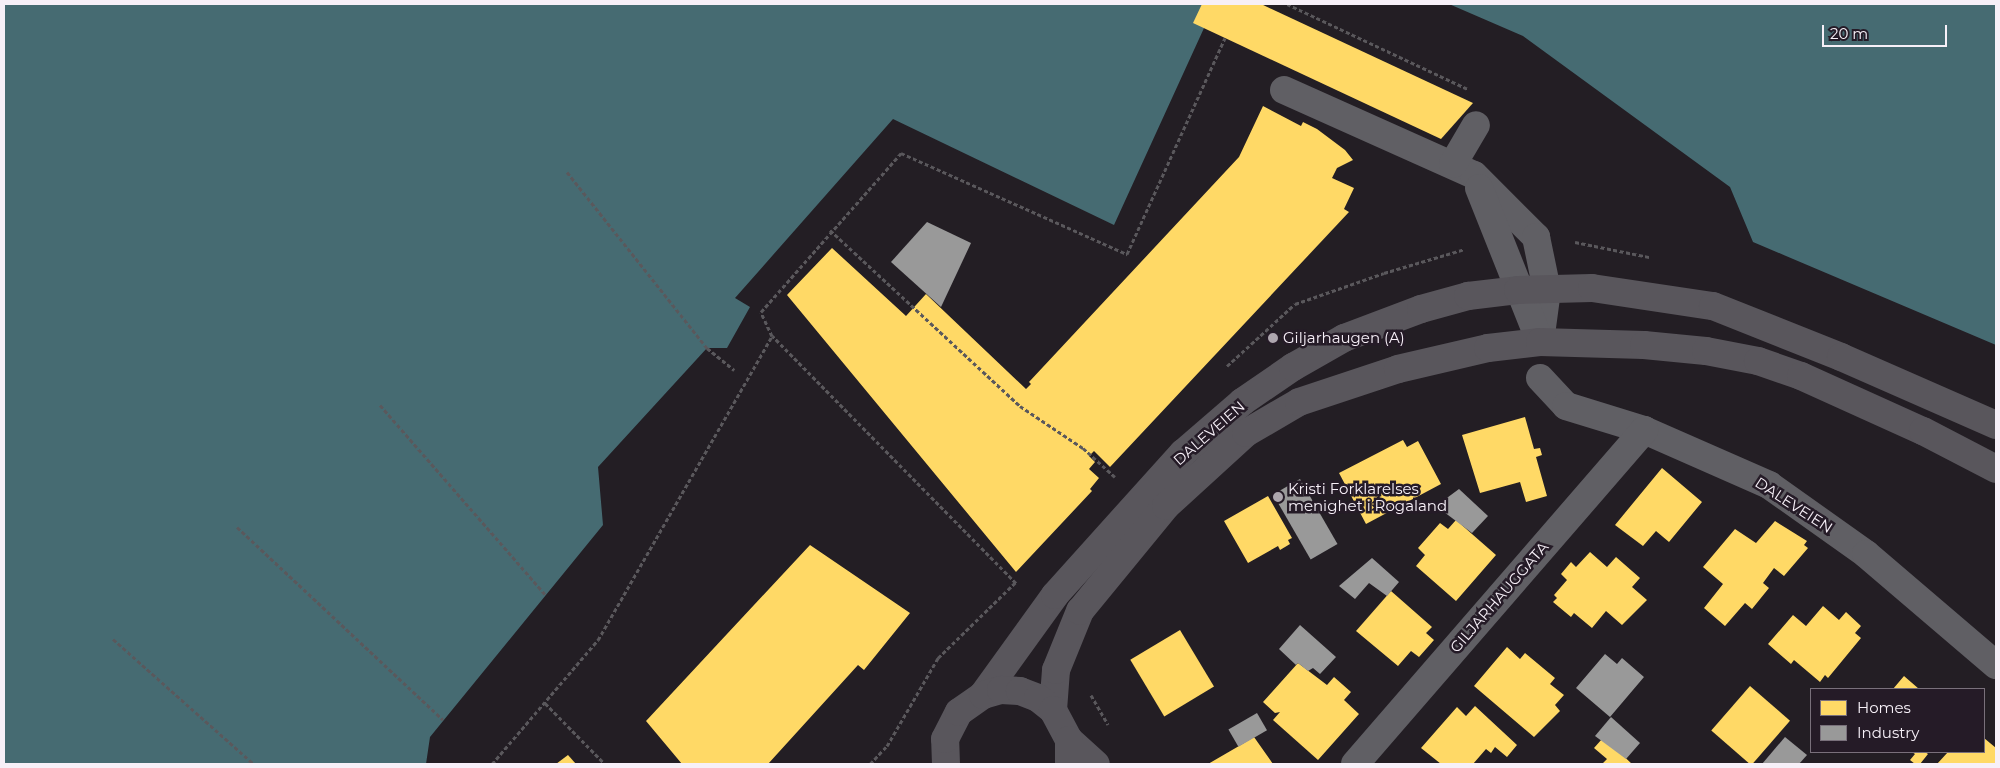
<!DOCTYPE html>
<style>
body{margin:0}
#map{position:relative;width:2000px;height:768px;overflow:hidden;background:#231e24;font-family:Montserrat,sans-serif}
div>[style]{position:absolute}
.water>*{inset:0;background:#466b72}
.homes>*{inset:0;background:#ffd966;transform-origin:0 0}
.industry>*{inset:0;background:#999;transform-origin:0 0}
.path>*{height:3px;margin-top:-1.5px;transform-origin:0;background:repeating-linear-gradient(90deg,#5a585c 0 4px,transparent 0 6.5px)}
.minor>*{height:28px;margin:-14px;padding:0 14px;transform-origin:14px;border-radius:14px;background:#605f64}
.major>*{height:28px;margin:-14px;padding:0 14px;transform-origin:14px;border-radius:14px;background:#59565c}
.dots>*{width:14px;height:14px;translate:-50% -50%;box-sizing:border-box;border:2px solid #251b27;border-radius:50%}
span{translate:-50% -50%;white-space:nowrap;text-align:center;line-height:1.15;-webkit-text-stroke:5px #251b27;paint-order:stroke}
.poi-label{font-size:15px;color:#f7f0f8}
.left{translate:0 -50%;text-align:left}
.street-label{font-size:15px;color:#f7f0f8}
.frame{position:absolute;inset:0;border:5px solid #f7f0f8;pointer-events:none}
.legend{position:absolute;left:1810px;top:688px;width:175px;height:65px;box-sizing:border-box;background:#251b27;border:1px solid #79707b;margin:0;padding:6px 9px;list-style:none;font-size:15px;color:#f7f0f8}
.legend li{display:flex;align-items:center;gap:10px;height:25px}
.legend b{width:25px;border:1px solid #79707b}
.scale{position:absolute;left:1822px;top:25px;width:125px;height:22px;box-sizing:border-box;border:2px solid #f7f0f8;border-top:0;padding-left:6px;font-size:15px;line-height:18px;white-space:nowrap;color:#f7f0f8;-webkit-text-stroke:4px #251b27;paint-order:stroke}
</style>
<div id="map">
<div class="water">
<div style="clip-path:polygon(4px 4px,1215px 4px,1114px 225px,893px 119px,735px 298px,750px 307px,727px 348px,707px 348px,598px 467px,603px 525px,430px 737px,426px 764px,4px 764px)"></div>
<div style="clip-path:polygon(1449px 4px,1996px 4px,1996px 345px,1753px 242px,1730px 187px,1523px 36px)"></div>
</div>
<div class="homes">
<div style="clip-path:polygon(1202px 4px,1261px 4px,1473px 103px,1441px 139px,1193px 23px)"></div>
<div style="clip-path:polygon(1263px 106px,1301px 126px,1303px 122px,1317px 129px,1345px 150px,1353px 160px,1337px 168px,1332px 178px,1354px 188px,1344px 209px,1349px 212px,1110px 467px,1094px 451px,1089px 456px,1095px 462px,1089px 469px,1099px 478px,1090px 489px,1092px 491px,1016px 572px,787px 295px,832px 248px,906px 316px,926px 294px,1026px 389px,1031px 384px,1029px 382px,1239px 157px)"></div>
<div style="clip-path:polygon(1525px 417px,1534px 449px,1540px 448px,1542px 455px,1536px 457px,1547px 496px,1526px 502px,1520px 482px,1480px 493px,1462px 435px)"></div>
<div style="clip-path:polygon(1403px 440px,1407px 447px,1418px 441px,1441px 484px,1366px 524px,1339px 473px)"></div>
<div style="clip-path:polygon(1662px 468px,1702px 502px,1669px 542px,1656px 531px,1643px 546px,1615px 525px)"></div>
<div style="clip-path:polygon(1268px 496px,1292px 538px,1288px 540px,1290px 544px,1280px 550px,1278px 546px,1248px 563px,1224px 521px)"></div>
<div style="clip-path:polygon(1456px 520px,1496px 555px,1456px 601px,1416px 566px,1425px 555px,1418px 548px,1440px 523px,1448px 529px)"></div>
<div style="clip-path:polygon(1775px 521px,1807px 541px,1804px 545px,1808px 548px,1784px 576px,1774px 568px,1763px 583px,1769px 588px,1752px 609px,1745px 603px,1725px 626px,1704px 608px,1723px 584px,1703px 567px,1735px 529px,1756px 543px)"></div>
<div style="clip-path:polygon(810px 545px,910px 613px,864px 670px,858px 665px,768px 764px,682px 764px,646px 721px)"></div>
<div style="clip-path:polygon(1590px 552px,1607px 567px,1616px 557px,1640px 578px,1632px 587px,1647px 600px,1622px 625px,1606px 611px,1592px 628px,1574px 613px,1571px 617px,1553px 602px,1557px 598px,1554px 595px,1567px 580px,1561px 574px,1571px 562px,1576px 567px)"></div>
<div style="clip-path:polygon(1391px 591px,1432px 627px,1426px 633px,1434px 640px,1419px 657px,1411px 651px,1398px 666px,1356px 631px)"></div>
<div style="clip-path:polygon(1823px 606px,1839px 620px,1846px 612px,1861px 626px,1855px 633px,1861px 638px,1828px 678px,1825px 675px,1820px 682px,1794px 660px,1791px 664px,1768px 644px,1793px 615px,1806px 626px)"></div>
<div style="left:1180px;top:630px;width:66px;height:58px;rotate:59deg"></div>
<div style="clip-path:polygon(1507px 647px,1520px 659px,1525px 653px,1555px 678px,1550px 684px,1564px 695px,1555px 705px,1560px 711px,1534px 737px,1474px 686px)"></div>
<div style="clip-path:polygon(1298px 663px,1327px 685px,1334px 677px,1351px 692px,1344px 700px,1359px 714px,1318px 760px,1273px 720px,1280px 712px,1275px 713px,1263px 702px)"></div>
<div style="clip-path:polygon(1904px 676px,1919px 689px,1924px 689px,1893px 689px)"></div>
<div style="left:1750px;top:686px;width:53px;height:59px;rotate:41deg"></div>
<div style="clip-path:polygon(1475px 706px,1517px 745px,1507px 757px,1495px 747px,1491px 753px,1486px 749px,1473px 764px,1441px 764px,1421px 748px,1457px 707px,1466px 716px)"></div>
<div style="clip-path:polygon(1254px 737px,1273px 764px,1208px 764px,1239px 746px)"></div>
<div style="clip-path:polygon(1984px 738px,1996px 748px,1996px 764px,1937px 764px,1948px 752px,1984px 752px)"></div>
<div style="clip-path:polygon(1602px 739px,1616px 749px,1632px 764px,1602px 764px,1607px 759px,1594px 748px)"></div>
<div style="clip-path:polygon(1912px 752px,1925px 752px,1928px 754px,1920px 764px,1915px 764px,1910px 760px,1915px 754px)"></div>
<div style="clip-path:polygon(568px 755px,576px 764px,556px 764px)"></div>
</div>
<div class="industry">
<div style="clip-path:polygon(927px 222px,971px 243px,941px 307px,891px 262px)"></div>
<div style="left:1300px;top:479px;width:75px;height:31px;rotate:60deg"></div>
<div style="clip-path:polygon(1459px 489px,1488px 516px,1472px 533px,1436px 506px)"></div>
<div style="clip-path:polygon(1372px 558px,1399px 582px,1387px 596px,1369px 583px,1355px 599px,1339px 586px)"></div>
<div style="clip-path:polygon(1300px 625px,1336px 657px,1320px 674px,1313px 668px,1308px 671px,1298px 663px,1296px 665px,1279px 649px)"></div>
<div style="clip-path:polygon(1605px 654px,1617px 664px,1622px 658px,1644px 677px,1610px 717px,1576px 688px)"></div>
<div style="left:1257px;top:713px;width:20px;height:33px;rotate:60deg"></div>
<div style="clip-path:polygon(1611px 717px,1640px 743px,1626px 759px,1595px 736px)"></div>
<div style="clip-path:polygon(1785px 737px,1807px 755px,1799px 764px,1762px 764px)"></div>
</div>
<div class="path">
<div style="left:1287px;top:4px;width:200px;rotate:25.2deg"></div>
<div style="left:567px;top:172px;width:225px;rotate:51.5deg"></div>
<div style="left:707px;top:348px;width:35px;rotate:39deg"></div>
<div style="left:830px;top:230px;width:259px;rotate:42.8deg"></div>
<div style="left:1020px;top:406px;width:76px;rotate:33.7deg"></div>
<div style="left:1083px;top:448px;width:43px;rotate:42.2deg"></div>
<div style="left:1575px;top:242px;width:76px;rotate:11.5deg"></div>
<div style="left:1227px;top:366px;width:92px;rotate:-42.4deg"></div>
<div style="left:1295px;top:304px;width:94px;rotate:-19.2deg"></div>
<div style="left:1384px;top:273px;width:84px;rotate:-16.5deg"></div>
<div style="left:380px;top:405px;width:252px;rotate:48.9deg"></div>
<div style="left:237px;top:527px;width:282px;rotate:43.1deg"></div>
<div style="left:1016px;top:583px;width:347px;rotate:-134.6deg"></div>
<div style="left:772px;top:336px;width:26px;rotate:-115deg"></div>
<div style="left:761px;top:312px;width:212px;rotate:-48.6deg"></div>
<div style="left:901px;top:153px;width:248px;rotate:24.1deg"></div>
<div style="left:1127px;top:254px;width:237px;rotate:-65.6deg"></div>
<div style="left:113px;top:639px;width:188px;rotate:41.6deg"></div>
<div style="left:1091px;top:695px;width:34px;rotate:60deg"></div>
<div style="left:545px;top:703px;width:86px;rotate:45.5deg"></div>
<div style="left:492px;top:764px;width:163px;rotate:-49.5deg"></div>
<div style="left:598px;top:640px;width:350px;rotate:-60.2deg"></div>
<div style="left:870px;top:764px;width:25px;rotate:-47deg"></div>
<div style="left:887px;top:746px;width:102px;rotate:-59.9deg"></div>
<div style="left:938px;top:658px;width:110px;rotate:-44.3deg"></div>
</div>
<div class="minor">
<div style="left:1284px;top:90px;width:208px;rotate:24.1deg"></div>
<div style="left:1474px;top:175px;width:88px;rotate:45deg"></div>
<div style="left:1536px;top:237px;width:54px;rotate:78.3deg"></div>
<div style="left:1547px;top:290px;width:52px;rotate:97.7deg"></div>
<div style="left:1453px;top:164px;width:45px;rotate:-59.5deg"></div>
<div style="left:1479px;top:188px;width:165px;rotate:68.3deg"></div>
<div style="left:1540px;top:378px;width:38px;rotate:47deg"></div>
<div style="left:1566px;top:406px;width:82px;rotate:17.1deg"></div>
<div style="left:1644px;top:430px;width:137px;rotate:23.7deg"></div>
<div style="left:1769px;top:485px;width:119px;rotate:35.4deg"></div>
<div style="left:1866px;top:554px;width:171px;rotate:40.5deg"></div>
<div style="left:1355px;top:764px;width:442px;rotate:-49.1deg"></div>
</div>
<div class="major">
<div style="left:983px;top:695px;width:123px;rotate:-54.2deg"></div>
<div style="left:1055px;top:595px;width:191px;rotate:-48deg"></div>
<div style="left:1183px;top:453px;width:78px;rotate:-40.8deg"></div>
<div style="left:1242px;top:402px;width:62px;rotate:-34.5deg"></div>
<div style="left:1293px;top:367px;width:59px;rotate:-29.6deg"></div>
<div style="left:1344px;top:338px;width:82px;rotate:-20.6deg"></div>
<div style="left:1421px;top:309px;width:49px;rotate:-15.5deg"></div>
<div style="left:1468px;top:296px;width:50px;rotate:-6.8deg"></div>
<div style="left:1518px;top:290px;width:74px;rotate:-1.5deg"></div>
<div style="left:1592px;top:288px;width:122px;rotate:8.5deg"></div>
<div style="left:1713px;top:306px;width:138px;rotate:21.7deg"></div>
<div style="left:1841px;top:357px;width:169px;rotate:23.7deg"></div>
<div style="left:1053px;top:710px;width:40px;rotate:-85.7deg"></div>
<div style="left:1056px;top:670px;width:64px;rotate:-67.9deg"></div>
<div style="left:1080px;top:611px;width:136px;rotate:-50.7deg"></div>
<div style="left:1166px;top:506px;width:108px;rotate:-42.4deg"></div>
<div style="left:1246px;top:433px;width:61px;rotate:-30.3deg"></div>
<div style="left:1299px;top:402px;width:104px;rotate:-18.4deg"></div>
<div style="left:1398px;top:369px;width:92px;rotate:-13.1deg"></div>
<div style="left:1488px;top:348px;width:52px;rotate:-6.6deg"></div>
<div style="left:1540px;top:342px;width:104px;rotate:1.7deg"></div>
<div style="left:1644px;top:345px;width:62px;rotate:5.5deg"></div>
<div style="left:1706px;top:351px;width:53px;rotate:10.9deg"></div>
<div style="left:1758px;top:361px;width:46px;rotate:19.2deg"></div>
<div style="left:1801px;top:376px;width:134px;rotate:24.3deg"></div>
<div style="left:1923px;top:431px;width:82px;rotate:27.5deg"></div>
<div style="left:1069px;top:740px;width:36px;rotate:42deg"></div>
<div style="left:946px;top:764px;width:25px;rotate:-92deg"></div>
<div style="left:945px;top:739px;width:30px;rotate:-63deg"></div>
<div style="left:959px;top:712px;width:29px;rotate:-35deg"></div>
<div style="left:983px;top:695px;width:19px;rotate:-16deg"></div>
<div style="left:1001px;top:690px;width:19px;rotate:3deg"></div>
<div style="left:1020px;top:691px;width:19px;rotate:21deg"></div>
<div style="left:1038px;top:698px;width:19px;rotate:39deg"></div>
<div style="left:1053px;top:710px;width:34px;rotate:62deg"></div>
<div style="left:1069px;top:740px;width:24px;rotate:90deg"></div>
</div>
<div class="dots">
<div style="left:1273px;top:338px;background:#ada6ae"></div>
<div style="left:1278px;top:497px;background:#ada6ae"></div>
</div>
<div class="poi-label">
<span class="left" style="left:1283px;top:338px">Giljarhaugen (A)</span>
<span class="left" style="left:1288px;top:497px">Kristi Forklarelses<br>menighet i Rogaland</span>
</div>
<div class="street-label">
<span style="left:1209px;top:433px;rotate:-41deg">DALEVEIEN</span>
<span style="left:1794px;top:505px;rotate:33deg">DALEVEIEN</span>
<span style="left:1499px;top:597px;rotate:-49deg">GILJARHAUGGATA</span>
</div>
<div class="frame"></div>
<ul class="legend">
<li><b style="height:14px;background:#ffd966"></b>Homes</li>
<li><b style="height:14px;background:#999"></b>Industry</li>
</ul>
<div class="scale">20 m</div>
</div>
